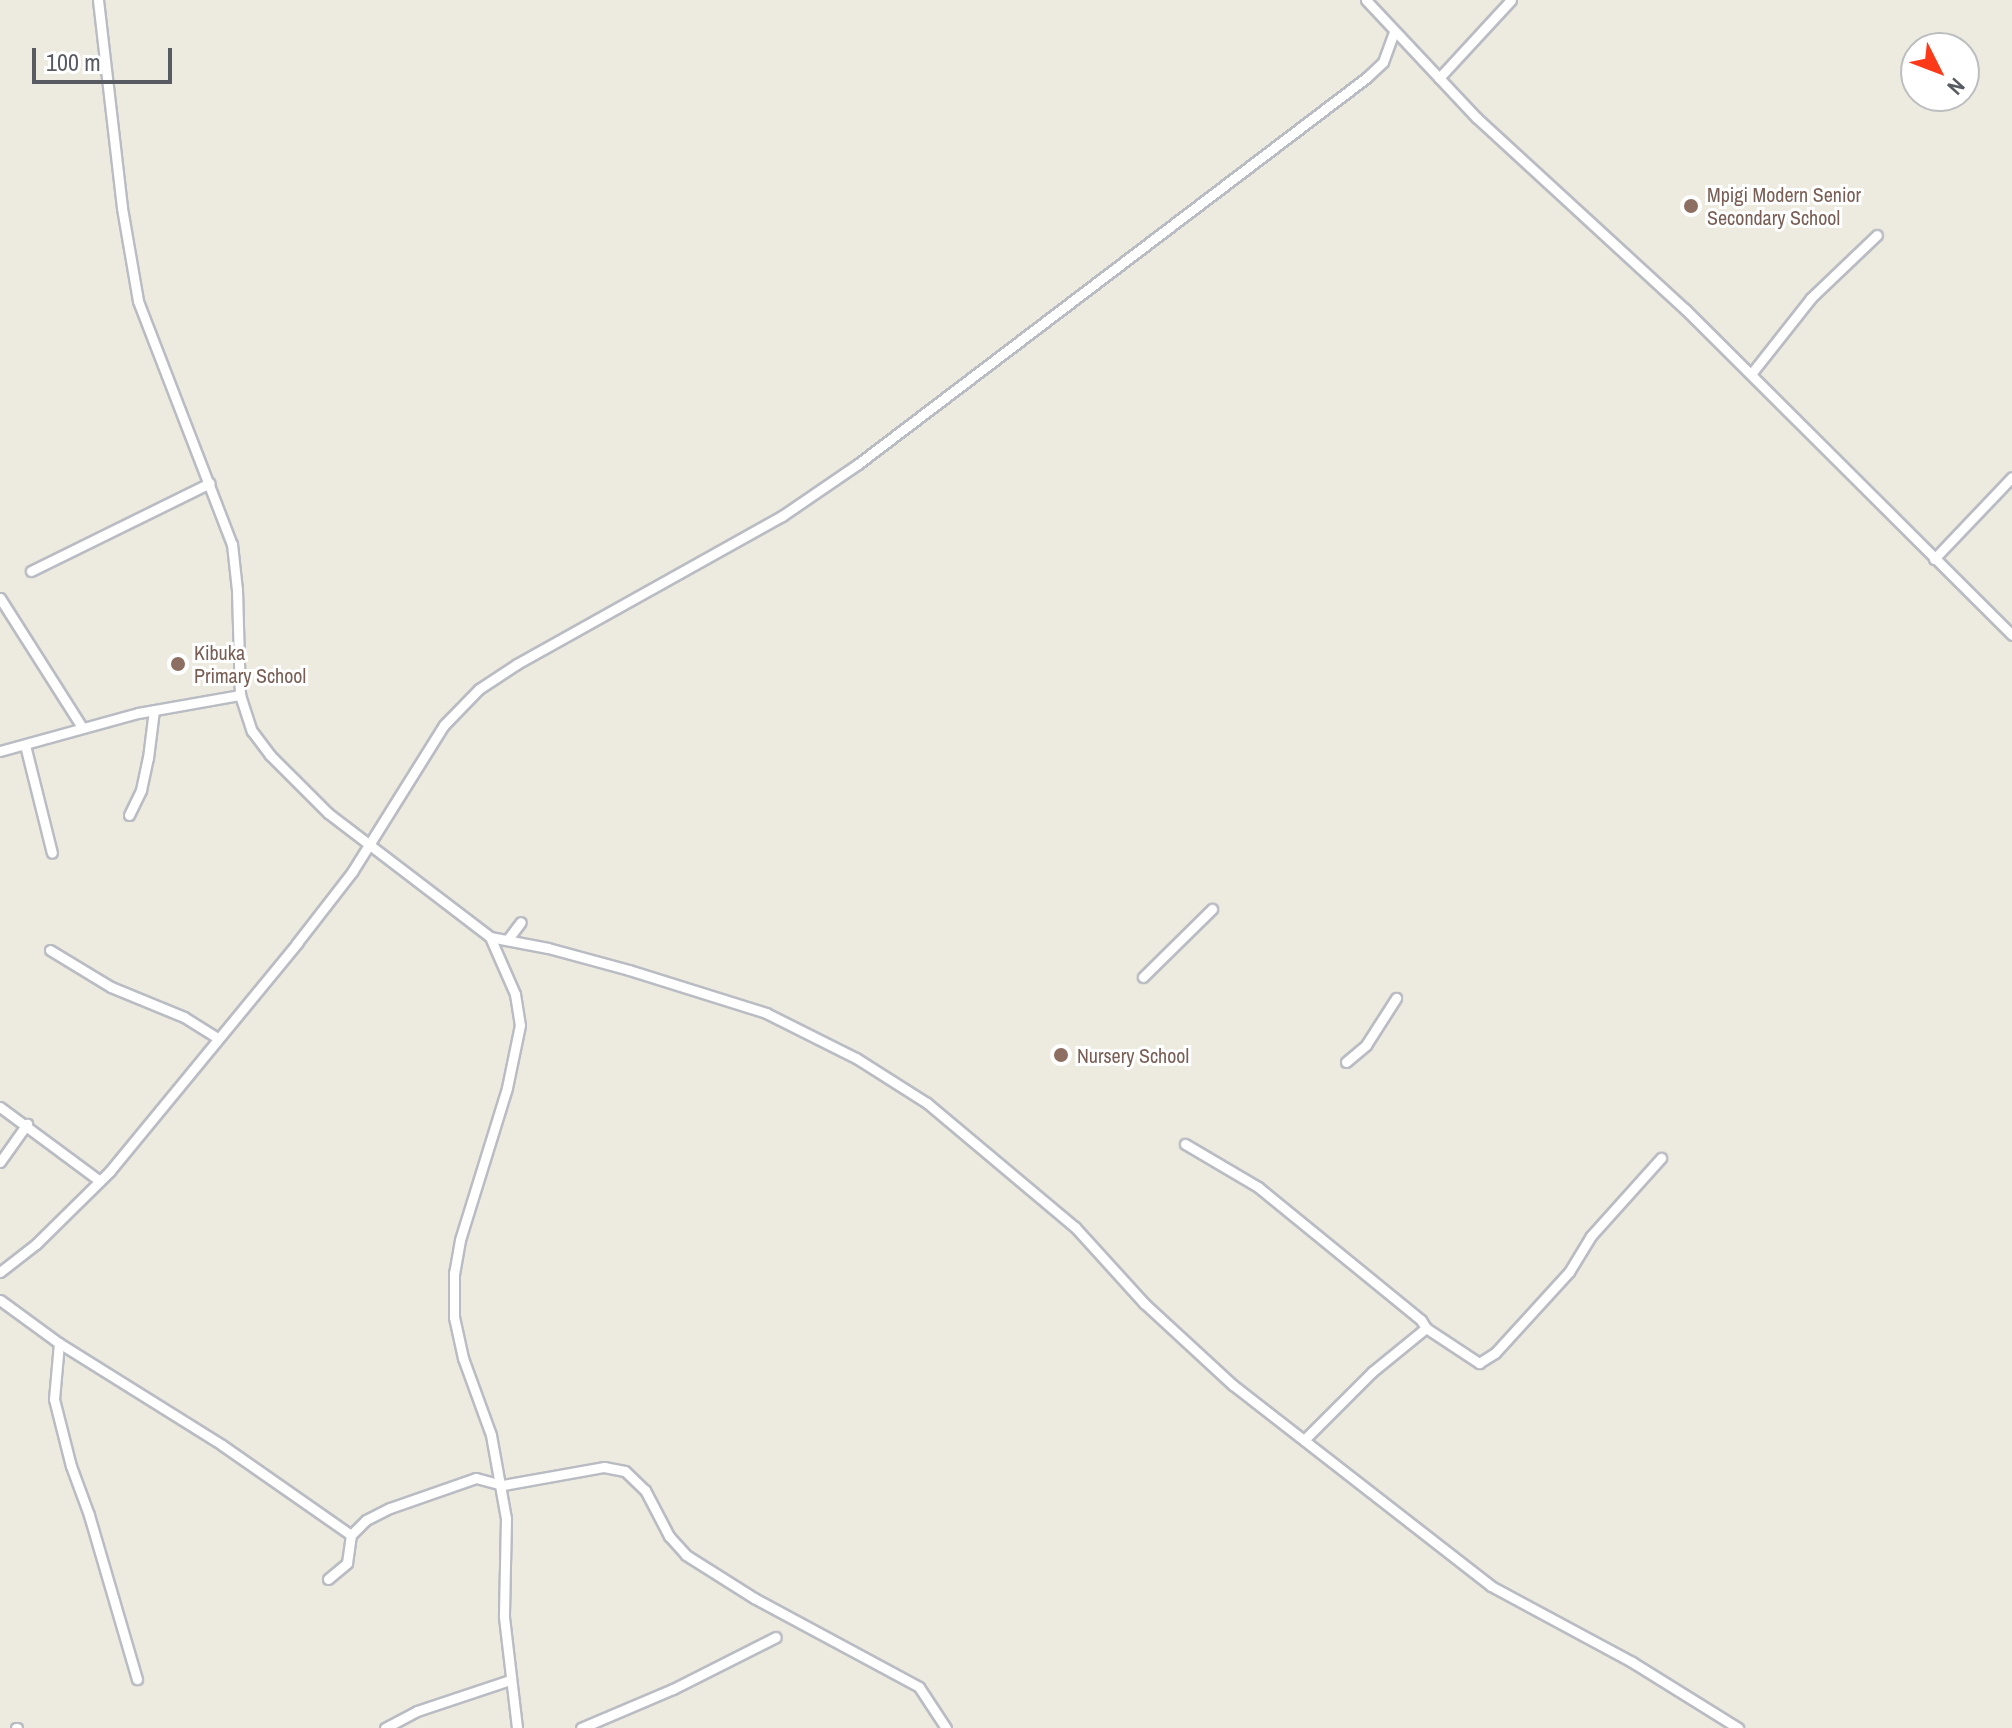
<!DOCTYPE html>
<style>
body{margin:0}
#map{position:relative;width:2012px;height:1728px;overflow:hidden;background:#edebdf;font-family:"Archivo Narrow",sans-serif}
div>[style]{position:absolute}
.roads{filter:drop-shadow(2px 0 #babcc3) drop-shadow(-2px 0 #babcc3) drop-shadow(0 2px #babcc3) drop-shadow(0 -2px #babcc3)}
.minor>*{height:9px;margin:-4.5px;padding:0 4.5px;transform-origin:4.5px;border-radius:4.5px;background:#fff}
.dots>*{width:22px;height:22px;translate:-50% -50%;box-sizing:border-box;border:4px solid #fff;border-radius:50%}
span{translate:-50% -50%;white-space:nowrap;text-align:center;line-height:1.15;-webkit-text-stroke:6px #fff;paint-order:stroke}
.education-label{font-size:20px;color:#785e54}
.left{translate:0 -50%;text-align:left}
.north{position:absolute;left:1900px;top:32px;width:80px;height:80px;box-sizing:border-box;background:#fff;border:2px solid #bcbec0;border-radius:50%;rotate:132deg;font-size:22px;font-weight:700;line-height:32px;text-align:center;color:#585c62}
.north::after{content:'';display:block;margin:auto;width:28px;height:36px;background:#fa3a18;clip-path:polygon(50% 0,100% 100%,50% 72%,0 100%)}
.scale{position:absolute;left:32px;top:48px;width:140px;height:36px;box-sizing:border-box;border:4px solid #585c62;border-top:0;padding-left:10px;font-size:24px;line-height:28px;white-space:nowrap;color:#585c62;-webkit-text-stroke:6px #fff;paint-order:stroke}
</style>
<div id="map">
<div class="roads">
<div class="minor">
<div style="left:98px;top:0;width:209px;rotate:83.4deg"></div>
<div style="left:122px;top:208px;width:94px;rotate:80.2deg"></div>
<div style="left:138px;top:301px;width:261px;rotate:68.9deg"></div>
<div style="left:232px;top:544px;width:46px;rotate:83.8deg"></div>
<div style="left:237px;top:590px;width:105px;rotate:88.4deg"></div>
<div style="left:240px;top:695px;width:38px;rotate:72deg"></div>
<div style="left:252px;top:731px;width:30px;rotate:53deg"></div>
<div style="left:270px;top:755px;width:82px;rotate:45deg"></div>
<div style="left:328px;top:813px;width:204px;rotate:37.4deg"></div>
<div style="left:490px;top:937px;width:59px;rotate:10.7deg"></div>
<div style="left:548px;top:948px;width:84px;rotate:15.2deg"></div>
<div style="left:629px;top:970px;width:144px;rotate:17.4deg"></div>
<div style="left:766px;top:1013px;width:101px;rotate:26.6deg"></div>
<div style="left:856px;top:1058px;width:84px;rotate:32.4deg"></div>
<div style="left:927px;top:1103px;width:193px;rotate:40deg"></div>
<div style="left:1075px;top:1227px;width:103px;rotate:47.8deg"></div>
<div style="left:1144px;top:1303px;width:121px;rotate:42.7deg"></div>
<div style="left:1233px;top:1385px;width:327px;rotate:37.9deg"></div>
<div style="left:1491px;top:1586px;width:160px;rotate:28.3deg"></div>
<div style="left:1632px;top:1662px;width:125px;rotate:31.9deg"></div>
<div style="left:1366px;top:0;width:162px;rotate:46.8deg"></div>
<div style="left:1477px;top:118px;width:282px;rotate:42.6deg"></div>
<div style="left:1685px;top:309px;width:462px;rotate:44.9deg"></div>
<div style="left:1439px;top:78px;width:106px;rotate:-47.3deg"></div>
<div style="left:1751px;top:374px;width:97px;rotate:-51.7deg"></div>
<div style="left:1811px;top:298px;width:91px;rotate:-43.7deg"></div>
<div style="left:1934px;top:559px;width:113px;rotate:-46.4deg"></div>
<div style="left:31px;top:571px;width:199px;rotate:-26.2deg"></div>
<div style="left:0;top:598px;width:153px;rotate:57.6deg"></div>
<div style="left:25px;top:745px;width:111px;rotate:76deg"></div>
<div style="left:0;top:751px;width:143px;rotate:-15.4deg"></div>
<div style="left:138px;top:713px;width:104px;rotate:-10deg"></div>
<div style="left:129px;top:815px;width:28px;rotate:-64deg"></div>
<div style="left:141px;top:790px;width:33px;rotate:-78deg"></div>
<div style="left:148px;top:758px;width:48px;rotate:-82.9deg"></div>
<div style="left:490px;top:937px;width:62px;rotate:66.3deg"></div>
<div style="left:515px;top:994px;width:31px;rotate:81deg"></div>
<div style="left:520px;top:1025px;width:64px;rotate:101.7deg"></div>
<div style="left:507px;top:1088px;width:159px;rotate:107.2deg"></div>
<div style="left:460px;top:1240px;width:34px;rotate:100deg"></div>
<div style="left:454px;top:1273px;width:44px;rotate:90deg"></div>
<div style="left:454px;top:1317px;width:42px;rotate:77.6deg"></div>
<div style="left:463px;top:1358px;width:82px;rotate:70deg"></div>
<div style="left:491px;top:1435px;width:84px;rotate:79.8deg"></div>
<div style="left:506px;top:1518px;width:99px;rotate:91.2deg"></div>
<div style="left:504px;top:1617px;width:112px;rotate:83.3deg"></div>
<div style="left:508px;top:939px;width:21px;rotate:-53deg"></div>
<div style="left:50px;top:950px;width:71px;rotate:31.2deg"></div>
<div style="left:111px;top:987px;width:79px;rotate:22.3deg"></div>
<div style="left:184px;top:1017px;width:40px;rotate:32deg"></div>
<div style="left:1143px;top:977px;width:97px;rotate:-44.6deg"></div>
<div style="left:1346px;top:1062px;width:26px;rotate:-40deg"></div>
<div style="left:1366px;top:1045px;width:56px;rotate:-57.4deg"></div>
<div style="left:0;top:1107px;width:124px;rotate:36.5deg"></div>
<div style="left:1185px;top:1144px;width:85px;rotate:30.5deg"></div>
<div style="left:1258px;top:1187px;width:210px;rotate:39.2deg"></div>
<div style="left:1421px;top:1320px;width:9px;rotate:58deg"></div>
<div style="left:1426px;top:1328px;width:64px;rotate:33.4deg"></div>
<div style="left:1479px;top:1363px;width:19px;rotate:-32deg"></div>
<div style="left:1495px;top:1353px;width:110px;rotate:-47.6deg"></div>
<div style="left:1569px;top:1272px;width:42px;rotate:-58.6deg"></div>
<div style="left:1591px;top:1236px;width:105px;rotate:-48.1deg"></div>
<div style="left:0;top:1162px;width:47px;rotate:-54.6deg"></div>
<div style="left:0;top:1272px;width:46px;rotate:-37.9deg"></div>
<div style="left:36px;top:1244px;width:104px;rotate:-44.6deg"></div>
<div style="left:110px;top:1171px;width:295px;rotate:-50.6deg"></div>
<div style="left:297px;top:943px;width:90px;rotate:-52.2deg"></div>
<div style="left:352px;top:872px;width:173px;rotate:-58deg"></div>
<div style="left:444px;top:725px;width:50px;rotate:-45.8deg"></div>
<div style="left:479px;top:689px;width:45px;rotate:-33.3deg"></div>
<div style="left:517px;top:664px;width:304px;rotate:-29.2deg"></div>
<div style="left:782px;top:516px;width:92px;rotate:-34.4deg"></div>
<div style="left:858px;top:464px;width:638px;rotate:-37.23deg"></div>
<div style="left:1366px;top:78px;width:23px;rotate:-43deg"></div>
<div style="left:1383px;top:62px;width:32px;rotate:-70deg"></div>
<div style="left:0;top:1300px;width:73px;rotate:36.1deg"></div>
<div style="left:59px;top:1343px;width:192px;rotate:32deg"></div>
<div style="left:222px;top:1445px;width:157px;rotate:34.9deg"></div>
<div style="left:59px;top:1343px;width:56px;rotate:95.1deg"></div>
<div style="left:54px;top:1399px;width:69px;rotate:75.8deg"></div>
<div style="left:71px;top:1466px;width:52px;rotate:69.8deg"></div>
<div style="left:89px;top:1515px;width:171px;rotate:73.7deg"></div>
<div style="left:1305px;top:1439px;width:95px;rotate:-45deg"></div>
<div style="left:1372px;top:1372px;width:70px;rotate:-39.2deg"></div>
<div style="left:328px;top:1579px;width:25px;rotate:-40deg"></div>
<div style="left:347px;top:1563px;width:28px;rotate:-82deg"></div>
<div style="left:351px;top:1535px;width:21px;rotate:-45deg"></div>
<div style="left:366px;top:1520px;width:27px;rotate:-27deg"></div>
<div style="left:390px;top:1508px;width:91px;rotate:-19.2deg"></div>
<div style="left:476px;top:1478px;width:28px;rotate:15deg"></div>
<div style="left:503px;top:1485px;width:103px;rotate:-10.1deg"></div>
<div style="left:604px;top:1467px;width:21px;rotate:11deg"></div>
<div style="left:625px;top:1471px;width:28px;rotate:44deg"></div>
<div style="left:645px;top:1490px;width:52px;rotate:62.4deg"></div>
<div style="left:669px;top:1536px;width:25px;rotate:48deg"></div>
<div style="left:686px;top:1555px;width:80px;rotate:32.3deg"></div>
<div style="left:754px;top:1598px;width:187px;rotate:28.3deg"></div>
<div style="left:919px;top:1687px;width:49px;rotate:56.6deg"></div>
<div style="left:16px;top:1728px;width:1px"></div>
<div style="left:385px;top:1728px;width:36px;rotate:-28deg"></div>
<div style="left:417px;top:1711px;width:98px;rotate:-18.4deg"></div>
<div style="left:581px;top:1728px;width:100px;rotate:-23deg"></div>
<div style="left:673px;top:1689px;width:115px;rotate:-26.8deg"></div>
</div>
</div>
<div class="dots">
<div style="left:1691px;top:206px;background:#8d6e63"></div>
<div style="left:178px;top:664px;background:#8d6e63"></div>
<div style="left:1061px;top:1055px;background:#8d6e63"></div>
</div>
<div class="education-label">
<span class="left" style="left:1707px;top:206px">Mpigi Modern Senior<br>Secondary School</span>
<span class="left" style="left:194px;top:664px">Kibuka<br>Primary School</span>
<span class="left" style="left:1077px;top:1055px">Nursery School</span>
</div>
<div class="north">N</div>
<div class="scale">100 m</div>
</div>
